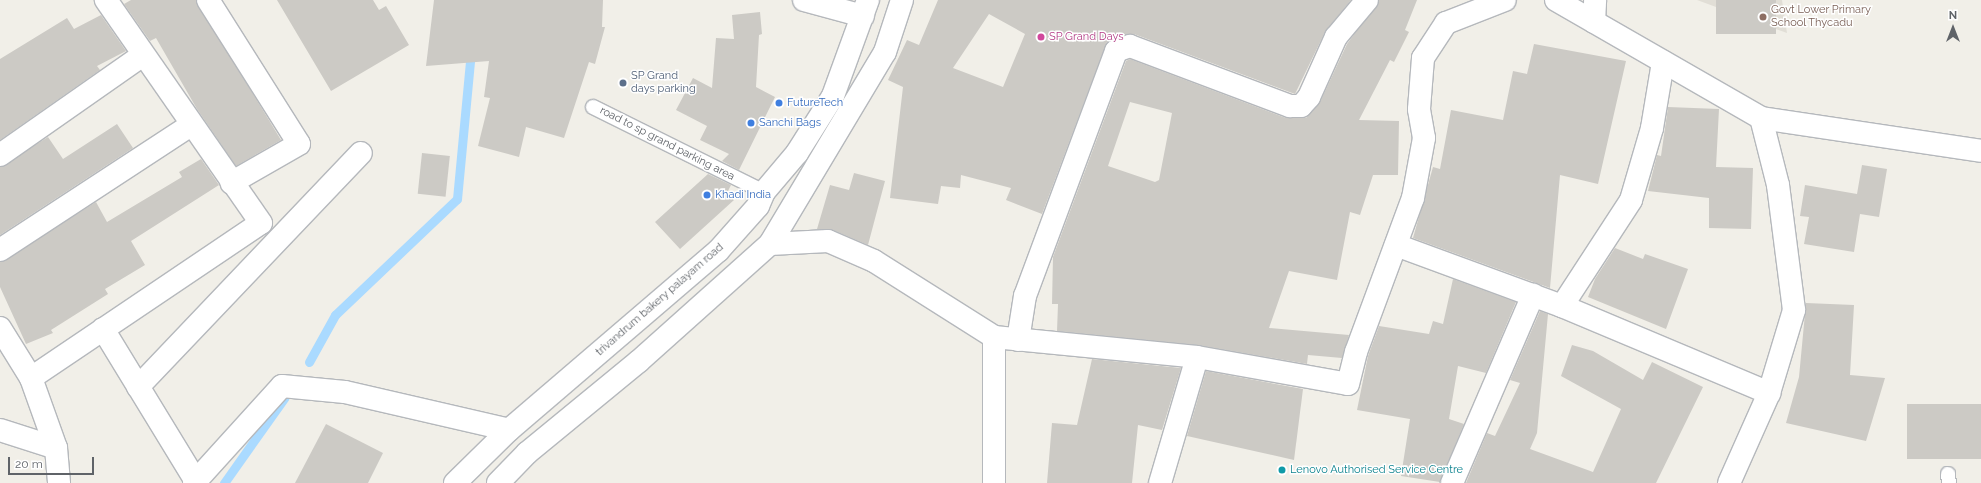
<!DOCTYPE html>
<style>
body{margin:0}
#map{position:relative;width:1981px;height:483px;overflow:hidden;background:#f1efe8;font-family:Raleway,sans-serif}
div>[style]{position:absolute}
.education>*{inset:0;background:#e1ded6}
.stream>*{height:9px;margin:-4.5px;padding:0 4.5px;transform-origin:4.5px;border-radius:4.5px;background:#aadaff}
.building>*{inset:0;background:#cccac5;transform-origin:0 0}
.roads{filter:drop-shadow(1px 0 #b5b8bc) drop-shadow(-1px 0 #b5b8bc) drop-shadow(0 1px #b5b8bc) drop-shadow(0 -1px #b5b8bc)}
.lane>*{height:14px;margin:-7px;padding:0 7px;transform-origin:7px;border-radius:7px;background:#fff}
.street>*{height:22px;margin:-11px;padding:0 11px;transform-origin:11px;border-radius:11px;background:#fff}
.secondary>*{height:22px;margin:-11px;padding:0 11px;transform-origin:11px;border-radius:11px;background:#fff}
.dots>*{width:11px;height:11px;translate:-50% -50%;box-sizing:border-box;border:2px solid #fff;border-radius:50%}
span{translate:-50% -50%;white-space:nowrap;text-align:center;line-height:1.15;-webkit-text-stroke:3px #fff;paint-order:stroke}
.education-label{font-size:11px;color:#785e54}
.left{translate:0 -50%;text-align:left}
.hotel-label{font-size:11px;color:#b23c85}
.service-label{font-size:11px;color:#4e5e75}
.shop-label{font-size:11px;color:#366cbe}
.street-label{font-size:11px;color:#5f6368}
.culture-label{font-size:11px;color:#0d838f}
.north{position:absolute;left:1933px;top:8px;width:40px;height:40px;-webkit-text-stroke:3px #fff;paint-order:stroke;rotate:0deg;font-size:11px;font-weight:700;line-height:16px;text-align:center;color:#5f6368}
.north::after{content:'';display:block;margin:auto;width:14px;height:18px;background:#5f6368;clip-path:polygon(50% 0,100% 100%,50% 72%,0 100%)}
.scale{position:absolute;left:8px;top:457px;width:86px;height:18px;box-sizing:border-box;border:2px solid #5f6368;border-top:0;padding-left:5px;font-size:12px;line-height:14px;white-space:nowrap;color:#5f6368;-webkit-text-stroke:3px #fff;paint-order:stroke}
</style>
<div id="map">
<div class="education">
<div style="clip-path:polygon(1697px 0,1782px 0,1787px 33px)"></div>
</div>
<div class="stream">
<div style="left:309px;top:362px;width:54px;rotate:-61deg"></div>
<div style="left:335px;top:315px;width:168px;rotate:-43.6deg"></div>
<div style="left:457px;top:199px;width:149px;rotate:-84.6deg"></div>
<div style="left:224px;top:483px;width:105px;rotate:-54.7deg"></div>
</div>
<div class="building">
<div style="clip-path:polygon(131px 0,196px 0,281px 140px,236px 166px,197px 109px,156px 38px,150px 41px,124px 4px)"></div>
<div style="clip-path:polygon(277px 0,373px 0,379px 10px,386px 6px,409px 45px,331px 91px)"></div>
<div style="clip-path:polygon(434px 0,603px 0,602px 27px,605px 27px,595px 64px,589px 62px,564px 138px,526px 127px,519px 157px,478px 146px,490px 98px,484px 97px,489px 61px,426px 66px)"></div>
<div style="clip-path:polygon(evenodd,938px 0,1351px 0,1325px 32px,1295px 94px,1134px 34px,1107px 42px,1042px 214px,1006px 200px,1011px 188px,961px 175px,960px 188px,941px 186px,938px 204px,890px 198px,903px 87px,888px 80px,907px 40px,919px 45px,938px 0,989px 14px,1025px 34px,1003px 87px,953px 68px,989px 14px)"></div>
<div style="clip-path:polygon(evenodd,1379px 0,1417px 0,1405px 30px,1409px 32px,1394px 62px,1390px 60px,1359px 120px,1399px 121px,1398px 175px,1373px 175px,1360px 215px,1350px 212px,1337px 280px,1289px 271px,1269px 328px,1349px 335px,1342px 358px,1308px 355px,1307px 364px,1198px 345px,1057px 331px,1058px 304px,1052px 304px,1053px 257px,1126px 61px,1130px 59px,1286px 118px,1306px 118px,1320px 102px,1347px 44px,1379px 0,1130px 102px,1172px 113px,1159px 180px,1155px 182px,1108px 166px,1130px 102px)"></div>
<div style="left:1716px;top:0;width:60px;height:34px"></div>
<div style="clip-path:polygon(760px 12px,762px 34px,759px 35px,756px 87px,775px 97px,739px 170px,722px 161px,729px 154px,700px 140px,707px 126px,676px 110px,693px 78px,712px 88px,716px 38px,734px 39px,732px 15px)"></div>
<div style="clip-path:polygon(101px 15px,126px 51px,97px 66px,100px 70px,0 140px,0 59px,67px 18px,74px 29px)"></div>
<div style="clip-path:polygon(1534px 44px,1626px 61px,1598px 184px,1560px 175px,1550px 288px,1413px 238px,1433px 167px,1440px 169px,1451px 110px,1503px 120px,1513px 71px,1527px 74px)"></div>
<div style="clip-path:polygon(1668px 107px,1719px 109px,1716px 167px,1753px 168px,1751px 229px,1709px 228px,1709px 198px,1648px 191px,1657px 155px,1661px 156px)"></div>
<div style="clip-path:polygon(117px 124px,133px 148px,0 235px,0 167px,48px 137px,63px 159px)"></div>
<div style="left:422px;top:153px;width:28px;height:41px;rotate:6deg"></div>
<div style="clip-path:polygon(201px 159px,219px 185px,131px 241px,145px 265px,105px 289px,108px 294px,51px 330px,53px 333px,26px 344px,0 287px,0 262px,96px 202px,107px 222px,182px 177px,179px 172px)"></div>
<div style="clip-path:polygon(1862px 165px,1887px 169px,1879px 217px,1860px 214px,1854px 252px,1804px 244px,1809px 217px,1800px 216px,1805px 185px,1857px 194px)"></div>
<div style="clip-path:polygon(854px 173px,885px 181px,868px 245px,833px 230px,817px 229px,830px 185px,849px 190px)"></div>
<div style="clip-path:polygon(708px 174px,731px 185px,727px 193px,734px 200px,680px 249px,655px 222px)"></div>
<div style="clip-path:polygon(1615px 248px,1643px 259px,1645px 254px,1688px 269px,1666px 329px,1588px 297px,1595px 279px)"></div>
<div style="clip-path:polygon(1453px 279px,1516px 302px,1486px 373px,1458px 366px,1449px 419px,1464px 424px,1440px 482px,1401px 476px,1410px 419px,1357px 410px,1368px 356px,1379px 326px,1429px 334px,1433px 321px,1443px 324px)"></div>
<div style="clip-path:polygon(1806px 303px,1854px 305px,1850px 375px,1885px 378px,1866px 441px,1786px 423px,1799px 377px)"></div>
<div style="clip-path:polygon(1540px 311px,1548px 314px,1537px 433px,1530px 449px,1593px 472px,1621px 409px,1561px 376px,1572px 345px,1593px 351px,1643px 380px,1652px 362px,1703px 387px,1656px 483px,1466px 483px,1487px 433px,1495px 436px,1520px 383px,1510px 380px)"></div>
<div style="clip-path:polygon(1092px 359px,1181px 368px,1162px 430px,1138px 425px,1132px 483px,1047px 483px,1052px 423px,1077px 425px)"></div>
<div style="clip-path:polygon(1206px 371px,1303px 389px,1294px 460px,1187px 436px)"></div>
<div style="left:1981px;top:404px;width:55px;height:74px;rotate:90deg"></div>
<div style="clip-path:polygon(326px 424px,383px 453px,368px 483px,295px 483px)"></div>
</div>
<div class="roads">
<div class="lane">
<div style="left:593px;top:107px;width:191px;rotate:26.4deg"></div>
<div style="left:1948px;top:474px;width:9px;rotate:84deg"></div>
</div>
<div class="street">
<div style="left:208px;top:0;width:170px;rotate:57.7deg"></div>
<div style="left:299px;top:144px;width:78px;rotate:150.2deg"></div>
<div style="left:804px;top:0;width:61px;rotate:15.2deg"></div>
<div style="left:1556px;top:0;width:237px;rotate:29.9deg"></div>
<div style="left:1761px;top:118px;width:222px;rotate:8.5deg"></div>
<div style="left:1594px;top:22px;width:22px;rotate:-87deg"></div>
<div style="left:0;top:155px;width:174px;rotate:-35deg"></div>
<div style="left:770px;top:244px;width:58px;rotate:-3deg"></div>
<div style="left:828px;top:241px;width:50px;rotate:23.5deg"></div>
<div style="left:874px;top:261px;width:142px;rotate:32.3deg"></div>
<div style="left:994px;top:337px;width:204px;rotate:5.6deg"></div>
<div style="left:1197px;top:357px;width:153px;rotate:10.1deg"></div>
<div style="left:1348px;top:384px;width:33px;rotate:-76deg"></div>
<div style="left:1356px;top:352px;width:164px;rotate:-69.7deg"></div>
<div style="left:1413px;top:198px;width:61px;rotate:-79.6deg"></div>
<div style="left:1424px;top:138px;width:29px;rotate:-100deg"></div>
<div style="left:1419px;top:109px;width:51px;rotate:-85.5deg"></div>
<div style="left:1423px;top:58px;width:42px;rotate:-56.7deg"></div>
<div style="left:1446px;top:23px;width:63px;rotate:-21.3deg"></div>
<div style="left:1396px;top:245px;width:177px;rotate:20.2deg"></div>
<div style="left:1562px;top:306px;width:225px;rotate:22.8deg"></div>
<div style="left:0;top:250px;width:228px;rotate:-33.2deg"></div>
<div style="left:1562px;top:306px;width:126px;rotate:-56.9deg"></div>
<div style="left:1631px;top:200px;width:75px;rotate:-73.7deg"></div>
<div style="left:1652px;top:128px;width:67px;rotate:-80.5deg"></div>
<div style="left:0;top:328px;width:59px;rotate:58.2deg"></div>
<div style="left:31px;top:378px;width:74px;rotate:70.3deg"></div>
<div style="left:56px;top:448px;width:35px;rotate:85deg"></div>
<div style="left:103px;top:329px;width:177px;rotate:58.6deg"></div>
<div style="left:994px;top:337px;width:146px;rotate:90deg"></div>
<div style="left:1018px;top:340px;width:45px;rotate:-81deg"></div>
<div style="left:1025px;top:296px;width:261px;rotate:-69.6deg"></div>
<div style="left:1116px;top:51px;width:15px;rotate:-20deg"></div>
<div style="left:1130px;top:46px;width:171px;rotate:20.6deg"></div>
<div style="left:1290px;top:106px;width:11px"></div>
<div style="left:1301px;top:106px;width:12px;rotate:-48deg"></div>
<div style="left:1309px;top:97px;width:66px;rotate:-65.8deg"></div>
<div style="left:1336px;top:37px;width:48px;rotate:-50deg"></div>
<div style="left:31px;top:378px;width:277px;rotate:-34deg"></div>
<div style="left:261px;top:223px;width:272px;rotate:-124.8deg"></div>
<div style="left:138px;top:387px;width:323px;rotate:-46.4deg"></div>
<div style="left:0;top:430px;width:59px;rotate:17.8deg"></div>
<div style="left:194px;top:483px;width:131px;rotate:-47.8deg"></div>
<div style="left:282px;top:386px;width:63px;rotate:5.4deg"></div>
<div style="left:345px;top:392px;width:168px;rotate:13deg"></div>
<div style="left:1160px;top:483px;width:131px;rotate:-73.6deg"></div>
<div style="left:1452px;top:483px;width:205px;rotate:-66.7deg"></div>
<div style="left:1729px;top:483px;width:98px;rotate:-66deg"></div>
<div style="left:1769px;top:393px;width:87px;rotate:-73.2deg"></div>
<div style="left:1794px;top:310px;width:126px;rotate:-97.3deg"></div>
<div style="left:1778px;top:185px;width:69px;rotate:-104.2deg"></div>
</div>
<div class="secondary">
<div style="left:455px;top:483px;width:76px;rotate:-44.5deg"></div>
<div style="left:509px;top:430px;width:275px;rotate:-40.6deg"></div>
<div style="left:718px;top:251px;width:60px;rotate:-48.4deg"></div>
<div style="left:758px;top:206px;width:15px;rotate:-67deg"></div>
<div style="left:764px;top:192px;width:51px;rotate:-49.8deg"></div>
<div style="left:797px;top:153px;width:67px;rotate:-57.7deg"></div>
<div style="left:833px;top:96px;width:102px;rotate:-70deg"></div>
<div style="left:498px;top:483px;width:42px;rotate:-46deg"></div>
<div style="left:527px;top:453px;width:145px;rotate:-39.4deg"></div>
<div style="left:639px;top:361px;width:176px;rotate:-41.8deg"></div>
<div style="left:770px;top:244px;width:224px;rotate:-59.1deg"></div>
<div style="left:885px;top:52px;width:55px;rotate:-71.9deg"></div>
</div>
</div>
<div class="dots">
<div style="left:1763px;top:17px;background:#8d6e63"></div>
<div style="left:1041px;top:37px;background:#d1479c"></div>
<div style="left:623px;top:83px;background:#5c6f8a"></div>
<div style="left:779px;top:103px;background:#3f7fe0"></div>
<div style="left:751px;top:123px;background:#3f7fe0"></div>
<div style="left:707px;top:195px;background:#3f7fe0"></div>
<div style="left:1282px;top:470px;background:#0f9aa8"></div>
</div>
<div class="education-label">
<span class="left" style="left:1771px;top:17px">Govt Lower Primary<br>School Thycadu</span>
</div>
<div class="hotel-label">
<span class="left" style="left:1049px;top:37px">SP Grand Days</span>
</div>
<div class="service-label">
<span class="left" style="left:631px;top:83px">SP Grand<br>days parking</span>
</div>
<div class="shop-label">
<span class="left" style="left:787px;top:103px">FutureTech</span>
<span class="left" style="left:759px;top:123px">Sanchi Bags</span>
<span class="left" style="left:715px;top:195px">Khadi India</span>
</div>
<div class="street-label">
<span style="left:667px;top:144px;rotate:27deg">road to sp grand parking area</span>
<span style="left:660px;top:300px;rotate:-41deg">trivandrum bakery palayam road</span>
</div>
<div class="culture-label">
<span class="left" style="left:1290px;top:470px">Lenovo Authorised Service Centre</span>
</div>
<div class="north">N</div>
<div class="scale">20 m</div>
</div>
